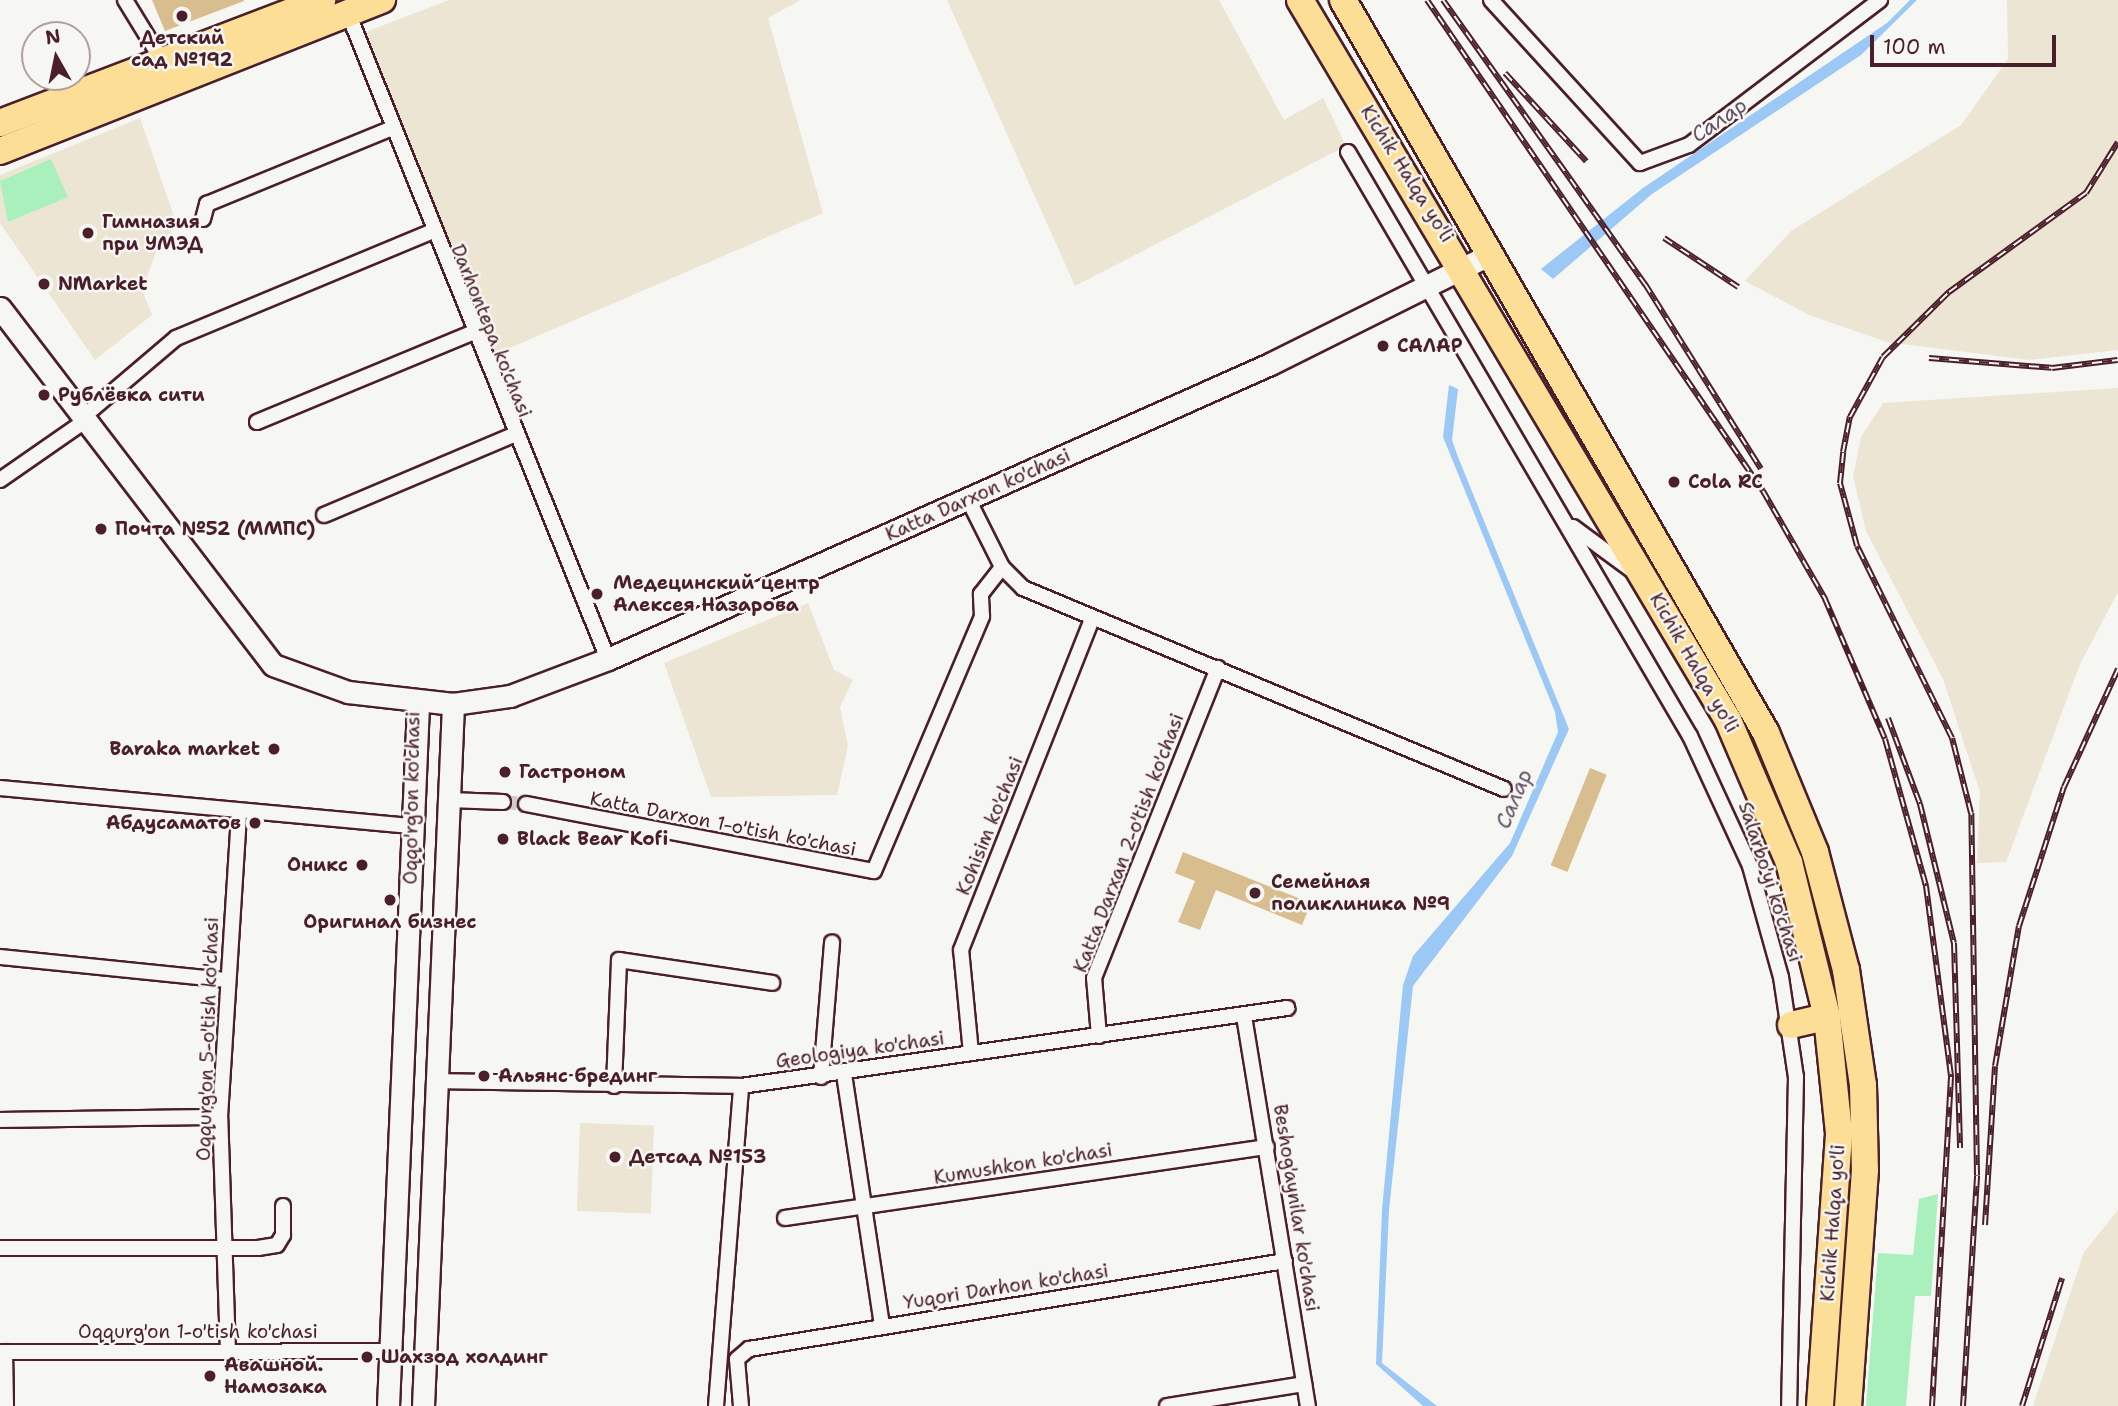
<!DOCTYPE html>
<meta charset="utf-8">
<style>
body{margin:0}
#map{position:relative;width:2118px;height:1406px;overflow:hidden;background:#f6f6f2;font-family:"Shantell Sans",sans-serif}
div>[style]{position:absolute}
.built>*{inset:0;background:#ede5d4;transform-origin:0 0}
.green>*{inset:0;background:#a9f0bd}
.water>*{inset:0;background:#9cc8f6}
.building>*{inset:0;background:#d8be8e;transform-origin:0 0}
.street-tunnel>*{height:14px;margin-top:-7px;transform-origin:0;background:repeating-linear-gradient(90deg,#d4cbca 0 14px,transparent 0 21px)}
.roads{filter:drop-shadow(2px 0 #4a1f2b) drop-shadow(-2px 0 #4a1f2b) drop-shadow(0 2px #4a1f2b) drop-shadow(0 -2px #4a1f2b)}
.street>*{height:14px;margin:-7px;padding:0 7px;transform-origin:7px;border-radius:7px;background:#f6f6f2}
.secondary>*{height:21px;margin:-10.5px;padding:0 10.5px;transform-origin:10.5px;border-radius:10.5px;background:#f6f6f2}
.highway>*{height:26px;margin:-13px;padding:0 13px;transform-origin:13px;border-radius:13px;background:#fcde96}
.rail>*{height:6px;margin-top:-3px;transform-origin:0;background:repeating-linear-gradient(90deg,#f6f6f2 0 10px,#4a1f2b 0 20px);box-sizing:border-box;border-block:2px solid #4a1f2b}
.dots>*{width:19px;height:19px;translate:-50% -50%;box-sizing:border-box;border:4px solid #f6f6f2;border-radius:50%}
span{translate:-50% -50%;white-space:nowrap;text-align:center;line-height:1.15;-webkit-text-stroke:5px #f6f6f2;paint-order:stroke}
.poi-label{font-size:19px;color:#4a1f2b;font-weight:700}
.left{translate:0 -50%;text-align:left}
.right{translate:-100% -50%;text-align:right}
.street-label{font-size:19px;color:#4a1f2b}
.water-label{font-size:21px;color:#635268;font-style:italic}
.north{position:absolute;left:21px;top:21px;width:70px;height:70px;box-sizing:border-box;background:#f6f6f2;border:2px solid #b1a0a2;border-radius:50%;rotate:351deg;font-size:19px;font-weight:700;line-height:28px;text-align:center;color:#4a1f2b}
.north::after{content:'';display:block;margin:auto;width:24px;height:32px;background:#4a1f2b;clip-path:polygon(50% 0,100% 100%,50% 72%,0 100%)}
.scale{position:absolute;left:1870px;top:35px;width:186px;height:32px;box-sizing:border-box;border:4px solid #4a1f2b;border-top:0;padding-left:9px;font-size:21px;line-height:24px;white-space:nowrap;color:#4a1f2b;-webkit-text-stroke:5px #f6f6f2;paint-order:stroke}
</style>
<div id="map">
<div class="built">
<div style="clip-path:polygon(449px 0,801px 0,768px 18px,823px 213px,496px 354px,363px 33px)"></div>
<div style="clip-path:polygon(947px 0,1219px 0,1284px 120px,1323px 98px,1346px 146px,1075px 286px)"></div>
<div style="clip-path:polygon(2007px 0,2118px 0,2118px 350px,2029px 360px,1887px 342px,1809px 315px,1745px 281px,1791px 231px,1961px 125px,2008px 59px)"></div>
<div style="clip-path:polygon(140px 118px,177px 225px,157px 250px,142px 290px,152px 315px,95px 360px,0 223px,0 175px)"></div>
<div style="clip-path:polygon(2118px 388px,2118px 592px,2080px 664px,2006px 862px,1977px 863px,1980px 792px,1943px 679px,1866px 531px,1853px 476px,1861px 437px,1883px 403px)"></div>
<div style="clip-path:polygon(808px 603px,834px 670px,853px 680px,840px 707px,848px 746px,837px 795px,711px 797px,664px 663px)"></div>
<div style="left:580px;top:1123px;width:74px;height:88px;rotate:2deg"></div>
<div style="clip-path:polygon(2118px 1210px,2118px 1406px,2033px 1406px,2084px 1252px)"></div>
</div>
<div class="green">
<div style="clip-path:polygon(51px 159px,68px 197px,8px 222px,0 181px)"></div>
<div style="clip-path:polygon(1938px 1194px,1931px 1296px,1915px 1296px,1906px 1406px,1866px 1406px,1878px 1253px,1913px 1255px,1919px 1199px)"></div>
</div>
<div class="water">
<div style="clip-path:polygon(1910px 0,1917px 0,1861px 55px,1652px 194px,1553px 279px,1541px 269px,1643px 188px,1887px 23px)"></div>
<div style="clip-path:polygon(1449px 385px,1458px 389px,1452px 440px,1458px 457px,1569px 729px,1512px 856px,1413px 986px,1389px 1210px,1382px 1363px,1437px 1406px,1423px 1406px,1376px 1364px,1382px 1210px,1403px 985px,1413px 956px,1510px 843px,1558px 732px,1555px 712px,1443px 437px)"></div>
</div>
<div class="building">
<div style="clip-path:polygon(152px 0,244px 0,244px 1px,165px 31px)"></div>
<div style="left:1590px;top:768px;width:18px;height:105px;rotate:22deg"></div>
<div style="clip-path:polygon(1183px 852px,1311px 903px,1302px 925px,1216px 890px,1200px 930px,1178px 922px,1195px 881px,1175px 873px)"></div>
</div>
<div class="street-tunnel">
<div style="left:503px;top:802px;width:23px;rotate:5deg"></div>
</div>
<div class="roads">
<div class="street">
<div style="left:125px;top:0;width:73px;rotate:58.5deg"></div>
<div style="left:1491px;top:0;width:221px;rotate:47.6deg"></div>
<div style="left:1640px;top:163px;width:52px;rotate:-20.2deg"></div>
<div style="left:1689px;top:145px;width:240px;rotate:-37.2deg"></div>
<div style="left:348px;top:13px;width:696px;rotate:68.08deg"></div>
<div style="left:1348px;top:152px;width:677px;rotate:59.65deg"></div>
<div style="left:1690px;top:736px;width:143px;rotate:65.2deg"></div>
<div style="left:1750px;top:866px;width:115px;rotate:74.4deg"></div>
<div style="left:1781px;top:977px;width:101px;rotate:81.5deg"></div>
<div style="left:1796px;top:1077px;width:329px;rotate:91.2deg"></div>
<div style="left:203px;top:219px;width:16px;rotate:-75deg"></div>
<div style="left:207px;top:204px;width:198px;rotate:-22.3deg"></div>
<div style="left:82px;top:418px;width:123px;rotate:-40.4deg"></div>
<div style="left:176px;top:338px;width:276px;rotate:-22.6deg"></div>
<div style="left:257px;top:422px;width:233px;rotate:-22.5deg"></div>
<div style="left:0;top:480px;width:103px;rotate:-34.8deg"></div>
<div style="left:968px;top:499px;width:76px;rotate:63.4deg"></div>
<div style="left:1002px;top:567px;width:30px;rotate:45deg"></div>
<div style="left:1023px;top:588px;width:521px;rotate:22.68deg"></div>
<div style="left:324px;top:515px;width:205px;rotate:-22.9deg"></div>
<div style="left:1573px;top:527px;width:74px;rotate:36.3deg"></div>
<div style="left:0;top:788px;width:415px;rotate:5.3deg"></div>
<div style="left:449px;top:800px;width:54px;rotate:2.1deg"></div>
<div style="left:526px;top:804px;width:354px;rotate:10.9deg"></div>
<div style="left:874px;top:871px;width:277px;rotate:-67deg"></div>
<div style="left:982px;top:616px;width:22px;rotate:-93deg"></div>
<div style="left:981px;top:594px;width:34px;rotate:-52deg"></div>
<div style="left:0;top:957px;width:229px;rotate:5.8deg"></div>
<div style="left:1244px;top:1016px;width:395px;rotate:80.7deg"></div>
<div style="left:1099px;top:1036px;width:58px;rotate:-94.9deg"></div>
<div style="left:1094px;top:978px;width:334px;rotate:-68.2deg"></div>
<div style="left:971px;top:1053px;width:103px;rotate:-95.5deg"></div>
<div style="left:961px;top:950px;width:356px;rotate:-68.4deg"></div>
<div style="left:844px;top:1074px;width:255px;rotate:81.4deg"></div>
<div style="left:821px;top:1077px;width:135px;rotate:-85.3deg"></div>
<div style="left:437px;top:1081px;width:304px;rotate:0.9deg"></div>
<div style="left:741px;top:1086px;width:552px;rotate:-8.13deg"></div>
<div style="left:614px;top:1086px;width:126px;rotate:-87.7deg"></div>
<div style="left:619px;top:960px;width:155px;rotate:8.5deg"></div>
<div style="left:0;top:1120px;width:220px;rotate:-0.8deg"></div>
<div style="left:785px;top:1218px;width:487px;rotate:-8.4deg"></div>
<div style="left:0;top:1248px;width:258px"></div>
<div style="left:258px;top:1248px;width:19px;rotate:-9deg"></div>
<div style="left:277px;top:1245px;width:12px;rotate:-59deg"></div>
<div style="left:283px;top:1235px;width:29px;rotate:-90deg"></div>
<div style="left:0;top:1352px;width:391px;rotate:-0.1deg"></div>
<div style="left:5px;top:1352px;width:54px;rotate:88.9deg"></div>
<div style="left:228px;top:1352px;width:235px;rotate:-91.9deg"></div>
<div style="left:220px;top:1117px;width:306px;rotate:-86.4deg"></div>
<div style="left:716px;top:1406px;width:321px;rotate:-85.5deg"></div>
<div style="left:741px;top:1406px;width:47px;rotate:-94.9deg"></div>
<div style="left:737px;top:1359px;width:16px;rotate:-40deg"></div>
<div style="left:749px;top:1349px;width:543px;rotate:-9.32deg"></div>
<div style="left:1167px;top:1406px;width:139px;rotate:-9.1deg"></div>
</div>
<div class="secondary">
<div style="left:0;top:308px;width:449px;rotate:52.6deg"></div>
<div style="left:273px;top:665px;width:80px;rotate:19.8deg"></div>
<div style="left:348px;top:692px;width:106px;rotate:6.5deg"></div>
<div style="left:453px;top:704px;width:58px;rotate:-8deg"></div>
<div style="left:510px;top:696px;width:105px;rotate:-20.7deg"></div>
<div style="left:608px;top:659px;width:725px;rotate:-24.02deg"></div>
<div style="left:1270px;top:364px;width:247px;rotate:-26.5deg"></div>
<div style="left:388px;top:1406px;width:703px;rotate:-87.55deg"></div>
<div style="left:423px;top:1406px;width:703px;rotate:-87.55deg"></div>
</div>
<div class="highway">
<div style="left:1300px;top:0;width:838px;rotate:59.27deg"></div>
<div style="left:1728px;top:720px;width:155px;rotate:66.8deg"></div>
<div style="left:1789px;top:862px;width:160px;rotate:76.2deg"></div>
<div style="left:1827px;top:1017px;width:118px;rotate:84.1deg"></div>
<div style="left:1839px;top:1134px;width:273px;rotate:94deg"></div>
<div style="left:1343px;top:0;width:846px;rotate:60.01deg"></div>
<div style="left:1766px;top:733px;width:129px;rotate:67.6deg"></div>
<div style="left:1815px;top:852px;width:122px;rotate:75.3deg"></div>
<div style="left:1846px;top:970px;width:116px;rotate:81.6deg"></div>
<div style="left:1863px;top:1085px;width:85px;rotate:88.7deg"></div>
<div style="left:1865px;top:1170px;width:237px;rotate:94.1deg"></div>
<div style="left:0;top:123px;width:345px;rotate:-20.9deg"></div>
<div style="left:0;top:151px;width:411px;rotate:-21.6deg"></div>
<div style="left:1791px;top:1025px;width:37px;rotate:-13deg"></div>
</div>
</div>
<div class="rail">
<div style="left:1427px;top:0;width:595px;rotate:55.62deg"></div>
<div style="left:1763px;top:491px;width:125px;rotate:60.1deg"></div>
<div style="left:1825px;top:599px;width:152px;rotate:66.8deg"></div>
<div style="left:1885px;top:739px;width:153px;rotate:74.4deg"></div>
<div style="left:1926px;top:886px;width:193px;rotate:82.5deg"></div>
<div style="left:1951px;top:1077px;width:330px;rotate:93.3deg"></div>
<div style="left:1443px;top:0;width:349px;rotate:54.6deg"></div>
<div style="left:1645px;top:284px;width:218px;rotate:57.9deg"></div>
<div style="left:1505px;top:73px;width:120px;rotate:47.4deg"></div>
<div style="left:1664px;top:238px;width:89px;rotate:33.5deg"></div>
<div style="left:1929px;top:358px;width:123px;rotate:4.6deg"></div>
<div style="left:2052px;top:368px;width:66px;rotate:-6.9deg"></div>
<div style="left:1888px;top:718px;width:92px;rotate:69.6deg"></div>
<div style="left:1920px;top:804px;width:143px;rotate:76.3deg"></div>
<div style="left:1954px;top:943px;width:205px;rotate:88.3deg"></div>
<div style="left:1985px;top:1225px;width:159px;rotate:-86.4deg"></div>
<div style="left:1995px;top:1066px;width:142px;rotate:-80.3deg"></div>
<div style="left:2019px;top:926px;width:146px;rotate:-72.1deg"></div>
<div style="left:2064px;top:787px;width:130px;rotate:-65.4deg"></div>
<div style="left:1963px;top:1406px;width:231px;rotate:-86.5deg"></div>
<div style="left:1977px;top:1175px;width:362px;rotate:-90.9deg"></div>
<div style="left:1971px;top:813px;width:77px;rotate:-104.2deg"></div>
<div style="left:1952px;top:738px;width:214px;rotate:-116.3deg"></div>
<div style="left:1857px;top:546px;width:65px;rotate:-105.1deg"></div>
<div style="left:1840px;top:483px;width:31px;rotate:-84deg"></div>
<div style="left:1843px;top:452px;width:36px;rotate:-79deg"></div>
<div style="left:1850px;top:417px;width:68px;rotate:-61.2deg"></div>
<div style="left:1883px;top:357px;width:93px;rotate:-44.6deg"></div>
<div style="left:1949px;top:292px;width:169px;rotate:-35.9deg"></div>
<div style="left:2086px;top:193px;width:60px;rotate:-57.9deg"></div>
<div style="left:2022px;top:1406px;width:134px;rotate:-72.6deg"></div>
</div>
<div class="dots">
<div style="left:182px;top:16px;background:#4a1f2b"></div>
<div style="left:88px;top:233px;background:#4a1f2b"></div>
<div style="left:44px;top:284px;background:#4a1f2b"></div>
<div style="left:1383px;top:346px;background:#4a1f2b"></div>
<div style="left:44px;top:395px;background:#4a1f2b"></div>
<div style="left:1674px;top:482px;background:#4a1f2b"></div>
<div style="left:101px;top:529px;background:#4a1f2b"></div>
<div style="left:597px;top:594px;background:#4a1f2b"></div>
<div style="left:274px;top:749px;background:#4a1f2b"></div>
<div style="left:505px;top:772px;background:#4a1f2b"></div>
<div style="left:255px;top:823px;background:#4a1f2b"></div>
<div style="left:503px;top:839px;background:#4a1f2b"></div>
<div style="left:362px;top:865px;background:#4a1f2b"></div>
<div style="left:1255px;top:893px;background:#4a1f2b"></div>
<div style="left:390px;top:900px;background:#4a1f2b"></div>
<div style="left:484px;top:1076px;background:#4a1f2b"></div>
<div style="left:615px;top:1157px;background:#4a1f2b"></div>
<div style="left:367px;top:1357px;background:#4a1f2b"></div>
<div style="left:210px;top:1376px;background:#4a1f2b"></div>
</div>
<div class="poi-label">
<span style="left:182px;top:49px">Детский<br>сад №192</span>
<span class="left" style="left:102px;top:233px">Гимназия<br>при УМЭД</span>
<span class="left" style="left:58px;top:284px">NMarket</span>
<span class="left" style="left:1397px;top:346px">САЛАР</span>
<span class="left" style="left:58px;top:395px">Рублёвка сити</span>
<span class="left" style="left:1688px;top:482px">Cola RC</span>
<span class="left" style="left:115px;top:529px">Почта №52 (ММПС)</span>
<span class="left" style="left:613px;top:594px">Медецинский центр<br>Алексея Назарова</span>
<span class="right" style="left:260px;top:749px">Baraka market</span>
<span class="left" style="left:519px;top:772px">Гастроном</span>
<span class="right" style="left:241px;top:823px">Абдусаматов</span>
<span class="left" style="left:517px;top:839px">Black Bear Kofi</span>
<span class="right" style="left:348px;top:865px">Оникс</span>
<span class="left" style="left:1271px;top:893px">Семейная<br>поликлиника №9</span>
<span style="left:390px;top:922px">Оригинал бизнес</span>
<span class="left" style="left:498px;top:1076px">Альянс брединг</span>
<span class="left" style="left:629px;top:1157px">Детсад №153</span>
<span class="left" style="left:381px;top:1357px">Шахзод холдинг</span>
<span class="left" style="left:224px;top:1376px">Авашной.<br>Намозака</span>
</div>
<div class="street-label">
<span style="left:1407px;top:174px;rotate:58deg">Kichik Halqa yo'li</span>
<span style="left:491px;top:331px;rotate:68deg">Darhontepa ko'chasi</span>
<span style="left:978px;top:495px;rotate:-24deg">Katta Darxon ko'chasi</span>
<span style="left:1694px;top:663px;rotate:60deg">Kichik Halqa yo'li</span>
<span style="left:412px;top:798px;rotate:-89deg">Oqqo'rg'on ko'chasi</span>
<span style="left:723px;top:824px;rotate:11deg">Katta Darxon 1-o'tish ko'chasi</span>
<span style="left:990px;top:826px;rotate:-68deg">Kohisim ko'chasi</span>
<span style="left:1129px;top:843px;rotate:-69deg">Katta Darxan 2-o'tish ko'chasi</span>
<span style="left:1770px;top:882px;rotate:72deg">Salarbo'yi ko'chasi</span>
<span style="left:208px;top:1039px;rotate:-88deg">Oqqurg'on 5-o'tish ko'chasi</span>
<span style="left:860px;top:1050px;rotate:-8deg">Geologiya ko'chasi</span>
<span style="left:1023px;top:1164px;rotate:-9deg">Kumushkon ko'chasi</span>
<span style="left:1296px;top:1208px;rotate:81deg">Beshog'aynilar ko'chasi</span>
<span style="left:1833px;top:1223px;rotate:-86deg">Kichik Halqa yo'li</span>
<span style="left:1006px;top:1287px;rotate:-9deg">Yuqori Darhon ko'chasi</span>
<span style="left:198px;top:1332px">Oqqurg'on 1-o'tish ko'chasi</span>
</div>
<div class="water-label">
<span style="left:1719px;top:120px;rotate:-34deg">Салар</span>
<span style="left:1514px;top:799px;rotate:-67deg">Салар</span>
</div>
<div class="north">N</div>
<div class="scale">100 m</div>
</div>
